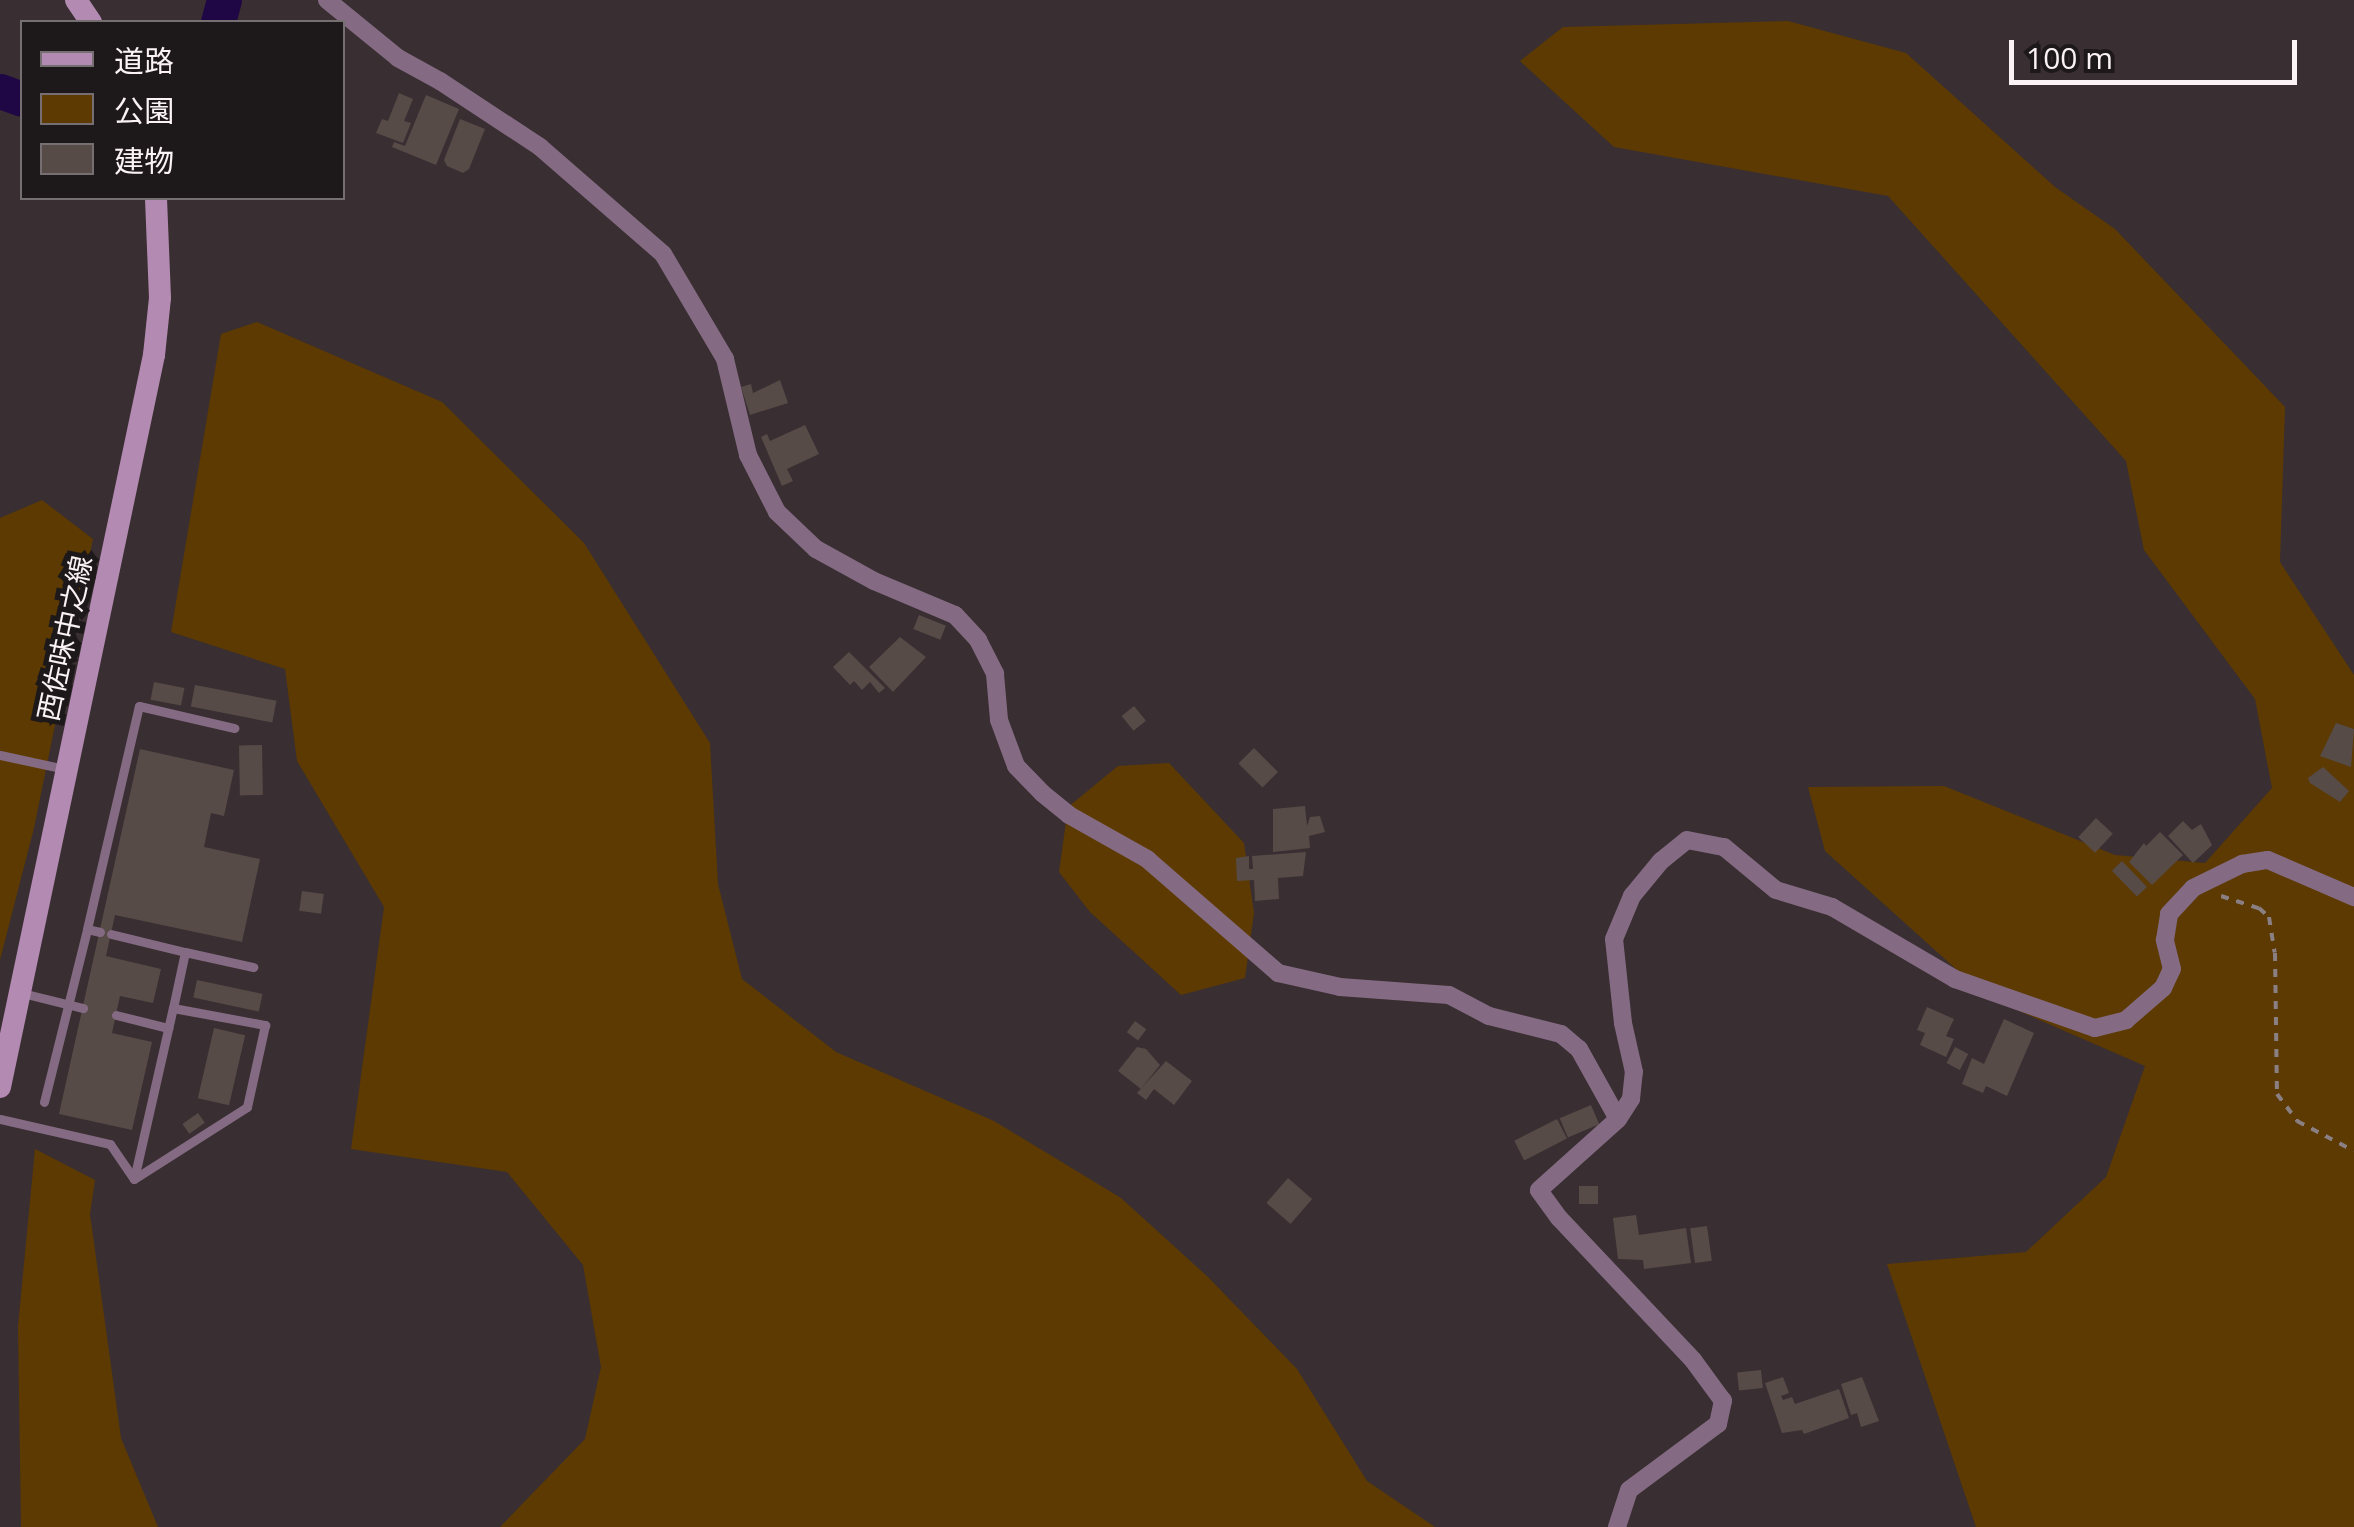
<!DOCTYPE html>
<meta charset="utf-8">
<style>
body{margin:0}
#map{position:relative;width:2354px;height:1527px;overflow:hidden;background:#392e31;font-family:"Open Sans","Noto Sans JP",sans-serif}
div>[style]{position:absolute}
.green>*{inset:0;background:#5c3a02}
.river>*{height:35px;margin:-17.5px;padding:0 17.5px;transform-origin:17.5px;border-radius:17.5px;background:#1f0746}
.building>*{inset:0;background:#574b48;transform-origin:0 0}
.path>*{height:4px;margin-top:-2px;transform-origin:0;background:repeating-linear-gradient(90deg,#8a8083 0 8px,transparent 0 16px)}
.service>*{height:9px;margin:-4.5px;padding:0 4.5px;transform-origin:4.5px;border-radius:4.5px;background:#846b83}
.minor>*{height:18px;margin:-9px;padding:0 9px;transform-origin:9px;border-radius:9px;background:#846b83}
.secondary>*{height:22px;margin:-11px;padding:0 11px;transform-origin:11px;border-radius:11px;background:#b38ab1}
span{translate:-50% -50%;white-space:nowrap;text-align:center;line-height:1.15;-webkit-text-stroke:10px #1d1819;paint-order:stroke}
.street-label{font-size:28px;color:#faf2f4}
.legend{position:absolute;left:20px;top:20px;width:325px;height:180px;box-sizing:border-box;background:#1d1819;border:2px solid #756f71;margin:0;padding:12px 18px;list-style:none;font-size:30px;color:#faf2f4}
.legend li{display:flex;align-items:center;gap:20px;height:50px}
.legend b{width:50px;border:2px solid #756f71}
.scale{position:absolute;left:2009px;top:40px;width:288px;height:45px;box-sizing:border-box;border:5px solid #faf2f4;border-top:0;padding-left:12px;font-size:30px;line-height:35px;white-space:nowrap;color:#faf2f4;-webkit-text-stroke:8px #1d1819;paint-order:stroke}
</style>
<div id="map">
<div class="green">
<div style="clip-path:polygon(1788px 21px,1906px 53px,2055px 187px,2115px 229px,2285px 407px,2280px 562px,2354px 675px,2354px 1527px,1976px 1527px,1887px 1264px,2026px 1252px,2106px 1177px,2145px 1066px,1987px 997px,1825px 851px,1808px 787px,1944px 786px,2115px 855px,2205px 863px,2272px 788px,2255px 699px,2144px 550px,2126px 461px,1888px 196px,1614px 147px,1520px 61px,1563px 27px)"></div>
<div style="clip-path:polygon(257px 322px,442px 402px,584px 543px,710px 743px,718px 884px,742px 979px,836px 1052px,994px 1121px,1121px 1198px,1208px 1277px,1297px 1369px,1367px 1481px,1435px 1527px,500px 1527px,585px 1439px,601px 1367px,583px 1265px,507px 1172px,351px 1149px,384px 907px,297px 761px,285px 669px,171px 632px,221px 334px)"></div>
<div style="clip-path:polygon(42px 500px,93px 539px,34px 828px,0 960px,0 518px)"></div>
<div style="clip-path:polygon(1169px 763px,1244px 843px,1254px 913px,1245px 978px,1181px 995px,1090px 912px,1059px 872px,1068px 807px,1118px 766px)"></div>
<div style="clip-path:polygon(35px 1149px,95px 1180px,90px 1214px,121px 1438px,158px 1527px,21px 1527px,18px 1326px)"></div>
</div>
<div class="river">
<div style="left:218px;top:22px;width:23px;rotate:-75deg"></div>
<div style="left:0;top:91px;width:23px;rotate:20deg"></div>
</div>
<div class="building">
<div style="clip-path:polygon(399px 93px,413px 99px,404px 121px,411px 123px,403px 143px,376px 133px,382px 119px,388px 121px)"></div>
<div style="clip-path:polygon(426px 95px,459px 109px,436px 165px,392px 147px,394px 142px,405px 146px)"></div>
<div style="clip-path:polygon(460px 119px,485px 129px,469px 169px,463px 173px,447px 166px,444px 160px)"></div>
<div style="clip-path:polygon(780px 380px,788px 403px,750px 415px,741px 387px,751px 384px,753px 393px)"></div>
<div style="clip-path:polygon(805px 425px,819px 454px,787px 469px,793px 481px,782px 486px,761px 437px,767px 434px,770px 441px)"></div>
<div style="left:919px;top:615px;width:29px;height:15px;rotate:22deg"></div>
<div style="clip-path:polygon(900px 637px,926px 657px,893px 692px,869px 667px)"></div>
<div style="clip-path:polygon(849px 652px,885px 688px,879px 693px,870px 682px,862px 690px,854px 681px,850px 685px,833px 667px)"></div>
<div style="left:154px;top:682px;width:31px;height:18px;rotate:11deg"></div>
<div style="left:195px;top:685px;width:83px;height:22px;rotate:11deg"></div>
<div style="left:1134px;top:706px;width:19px;height:16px;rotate:51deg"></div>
<div style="clip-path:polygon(2336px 723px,2354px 729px,2351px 767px,2320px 756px)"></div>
<div style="left:262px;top:745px;width:50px;height:23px;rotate:89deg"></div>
<div style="left:1254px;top:748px;width:34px;height:22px;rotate:45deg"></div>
<div style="clip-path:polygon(140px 749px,234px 770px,224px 816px,211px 813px,204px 847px,260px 859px,242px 942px,115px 915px,106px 956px,161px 969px,153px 1003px,120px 996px,112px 1033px,152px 1042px,132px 1130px,59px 1114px)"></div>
<div style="clip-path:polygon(2323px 767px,2349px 791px,2340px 802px,2310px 783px,2308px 778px)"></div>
<div style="clip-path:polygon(1305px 806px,1307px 826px,1310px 817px,1320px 816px,1325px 832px,1309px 836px,1310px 848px,1273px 852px,1273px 809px)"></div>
<div style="left:2096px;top:818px;width:23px;height:26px;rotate:43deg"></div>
<div style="clip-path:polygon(2183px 821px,2192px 830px,2201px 824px,2212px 845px,2193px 863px,2168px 836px)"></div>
<div style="clip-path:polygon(2160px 832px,2183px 855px,2152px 885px,2129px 862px,2144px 843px,2146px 846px)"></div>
<div style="clip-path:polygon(1306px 852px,1303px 876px,1278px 878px,1279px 899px,1255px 901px,1254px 880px,1237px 881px,1236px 858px,1249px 856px,1249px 869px,1253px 869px,1252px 856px)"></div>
<div style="left:2122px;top:861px;width:36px;height:14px;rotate:46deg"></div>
<div style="left:302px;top:891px;width:22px;height:20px;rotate:8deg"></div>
<div style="left:197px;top:980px;width:67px;height:18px;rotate:12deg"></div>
<div style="clip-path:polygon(1927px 1007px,1954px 1019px,1946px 1036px,1954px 1039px,1946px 1057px,1920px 1045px,1925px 1033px,1917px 1030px)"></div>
<div style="clip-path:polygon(2004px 1019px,2034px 1033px,2007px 1096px,1986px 1086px,1983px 1093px,1962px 1084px,1972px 1058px,1984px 1064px)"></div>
<div style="left:1135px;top:1021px;width:14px;height:14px;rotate:36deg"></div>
<div style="left:214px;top:1028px;width:32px;height:72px;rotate:13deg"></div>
<div style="clip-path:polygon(1137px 1047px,1146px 1049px,1160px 1065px,1141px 1089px,1118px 1071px)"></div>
<div style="left:1955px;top:1047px;width:15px;height:18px;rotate:28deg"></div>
<div style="clip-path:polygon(1166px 1061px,1192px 1081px,1174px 1105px,1154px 1089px,1146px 1100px,1137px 1093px)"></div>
<div style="left:1591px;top:1105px;width:21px;height:34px;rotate:67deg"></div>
<div style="left:198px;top:1113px;width:12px;height:19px;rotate:55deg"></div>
<div style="left:1557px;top:1119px;width:22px;height:48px;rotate:63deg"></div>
<div style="left:1288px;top:1178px;width:32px;height:33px;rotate:41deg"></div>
<div style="left:1579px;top:1186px;width:19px;height:18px"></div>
<div style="clip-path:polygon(1636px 1215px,1639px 1235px,1686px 1228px,1691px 1263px,1644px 1269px,1643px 1260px,1618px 1259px,1613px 1218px)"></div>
<div style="left:1707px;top:1226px;width:35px;height:17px;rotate:82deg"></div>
<div style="left:1761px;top:1370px;width:18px;height:24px;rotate:84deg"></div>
<div style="clip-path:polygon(1783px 1377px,1789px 1393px,1781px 1396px,1783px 1400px,1792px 1397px,1795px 1404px,1839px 1389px,1849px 1418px,1804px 1434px,1802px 1430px,1782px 1433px,1765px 1383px)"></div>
<div style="clip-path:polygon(1862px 1377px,1879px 1421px,1861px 1427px,1857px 1413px,1851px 1415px,1841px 1384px)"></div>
</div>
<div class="path">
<div style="left:2221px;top:896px;width:40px;rotate:18deg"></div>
<div style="left:2259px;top:908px;width:13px;rotate:42deg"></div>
<div style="left:2269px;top:917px;width:36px;rotate:81deg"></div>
<div style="left:2275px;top:953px;width:141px;rotate:89.2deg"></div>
<div style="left:2277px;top:1094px;width:34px;rotate:53deg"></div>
<div style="left:2297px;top:1121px;width:64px;rotate:27.8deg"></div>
</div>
<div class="service">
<div style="left:0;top:755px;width:66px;rotate:12.2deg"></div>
<div style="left:100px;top:932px;width:13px;rotate:-167deg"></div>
<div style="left:87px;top:929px;width:229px;rotate:-76.9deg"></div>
<div style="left:139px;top:706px;width:98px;rotate:13deg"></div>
<div style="left:111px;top:934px;width:76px;rotate:13.7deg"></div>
<div style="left:22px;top:993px;width:63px;rotate:13.8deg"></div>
<div style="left:173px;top:1008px;width:94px;rotate:10.5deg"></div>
<div style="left:265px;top:1025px;width:84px;rotate:102.4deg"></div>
<div style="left:247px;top:1107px;width:134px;rotate:147.5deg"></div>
<div style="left:134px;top:1179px;width:175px;rotate:-77.2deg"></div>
<div style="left:173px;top:1008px;width:57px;rotate:-77.9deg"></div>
<div style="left:185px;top:952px;width:70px;rotate:12.4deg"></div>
<div style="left:116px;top:1015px;width:54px;rotate:14deg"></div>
<div style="left:44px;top:1102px;width:178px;rotate:-76deg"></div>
<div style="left:0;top:1119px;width:113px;rotate:12.8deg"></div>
<div style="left:110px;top:1144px;width:42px;rotate:55.6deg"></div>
</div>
<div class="minor">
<div style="left:327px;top:0;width:92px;rotate:39.2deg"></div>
<div style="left:398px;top:58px;width:48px;rotate:28.7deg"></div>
<div style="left:440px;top:81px;width:120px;rotate:33.4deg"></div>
<div style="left:540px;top:147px;width:163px;rotate:41deg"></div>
<div style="left:663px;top:254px;width:122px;rotate:59.4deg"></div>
<div style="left:725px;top:359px;width:99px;rotate:76.5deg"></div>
<div style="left:748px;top:455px;width:64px;rotate:63deg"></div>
<div style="left:777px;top:512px;width:54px;rotate:43.5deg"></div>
<div style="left:816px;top:549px;width:66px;rotate:28.9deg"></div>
<div style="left:874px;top:581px;width:88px;rotate:22.8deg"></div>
<div style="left:955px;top:615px;width:34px;rotate:47deg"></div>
<div style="left:978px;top:640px;width:38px;rotate:63deg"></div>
<div style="left:995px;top:674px;width:46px;rotate:85deg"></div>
<div style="left:999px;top:720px;width:49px;rotate:69.7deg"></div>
<div style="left:1016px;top:766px;width:37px;rotate:46deg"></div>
<div style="left:1042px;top:793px;width:35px;rotate:39deg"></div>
<div style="left:1069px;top:815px;width:90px;rotate:29.4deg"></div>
<div style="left:1147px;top:859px;width:174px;rotate:41deg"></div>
<div style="left:1278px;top:973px;width:64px;rotate:12.7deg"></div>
<div style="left:1340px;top:987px;width:109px;rotate:4.2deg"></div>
<div style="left:1449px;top:995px;width:45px;rotate:27.7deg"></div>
<div style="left:1489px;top:1016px;width:74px;rotate:14deg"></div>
<div style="left:1561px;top:1034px;width:23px;rotate:40deg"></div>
<div style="left:1579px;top:1049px;width:80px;rotate:60.9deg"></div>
<div style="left:1617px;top:1527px;width:39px;rotate:-72deg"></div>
<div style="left:1629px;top:1490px;width:111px;rotate:-36.6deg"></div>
<div style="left:1718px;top:1424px;width:24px;rotate:-78deg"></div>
<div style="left:1723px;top:1401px;width:51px;rotate:-126.2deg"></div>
<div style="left:1693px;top:1360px;width:195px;rotate:-133.3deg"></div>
<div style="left:1559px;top:1218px;width:34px;rotate:-126deg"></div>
<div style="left:1539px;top:1190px;width:106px;rotate:-41.9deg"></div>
<div style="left:1618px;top:1119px;width:24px;rotate:-57deg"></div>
<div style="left:1631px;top:1099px;width:27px;rotate:-84deg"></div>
<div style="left:1634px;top:1072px;width:50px;rotate:-102.7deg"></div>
<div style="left:1623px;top:1023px;width:84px;rotate:-96.1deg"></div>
<div style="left:1614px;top:939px;width:47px;rotate:-67.3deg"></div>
<div style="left:1632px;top:896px;width:45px;rotate:-50.4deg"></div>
<div style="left:1661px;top:861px;width:33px;rotate:-39deg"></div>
<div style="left:1687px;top:840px;width:38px;rotate:11deg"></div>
<div style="left:1724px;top:847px;width:67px;rotate:39.6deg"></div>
<div style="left:1776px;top:890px;width:59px;rotate:16.9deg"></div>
<div style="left:1832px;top:907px;width:143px;rotate:30.3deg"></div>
<div style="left:1955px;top:979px;width:148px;rotate:19.3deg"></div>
<div style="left:2095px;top:1028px;width:32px;rotate:-14deg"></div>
<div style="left:2126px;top:1020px;width:49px;rotate:-40.9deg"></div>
<div style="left:2163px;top:988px;width:21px;rotate:-65deg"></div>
<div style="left:2172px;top:969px;width:30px;rotate:-104deg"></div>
<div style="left:2165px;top:940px;width:26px;rotate:-81deg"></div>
<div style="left:2169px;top:914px;width:35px;rotate:-47deg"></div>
<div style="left:2193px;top:888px;width:55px;rotate:-26.1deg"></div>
<div style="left:2242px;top:864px;width:26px;rotate:-9deg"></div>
<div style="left:2268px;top:860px;width:94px;rotate:23.3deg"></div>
</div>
<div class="secondary">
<div style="left:76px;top:0;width:27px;rotate:56deg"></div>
<div style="left:0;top:1087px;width:748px;rotate:-78.12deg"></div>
<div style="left:154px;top:355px;width:57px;rotate:-84deg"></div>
<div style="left:160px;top:298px;width:100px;rotate:-92.3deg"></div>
</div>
<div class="street-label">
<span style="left:64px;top:638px;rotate:-78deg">西佐味中之線</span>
</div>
<ul class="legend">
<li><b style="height:12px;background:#b38ab1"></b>道路</li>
<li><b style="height:28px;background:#5c3a02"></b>公園</li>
<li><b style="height:28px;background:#574b48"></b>建物</li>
</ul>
<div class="scale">100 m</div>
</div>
